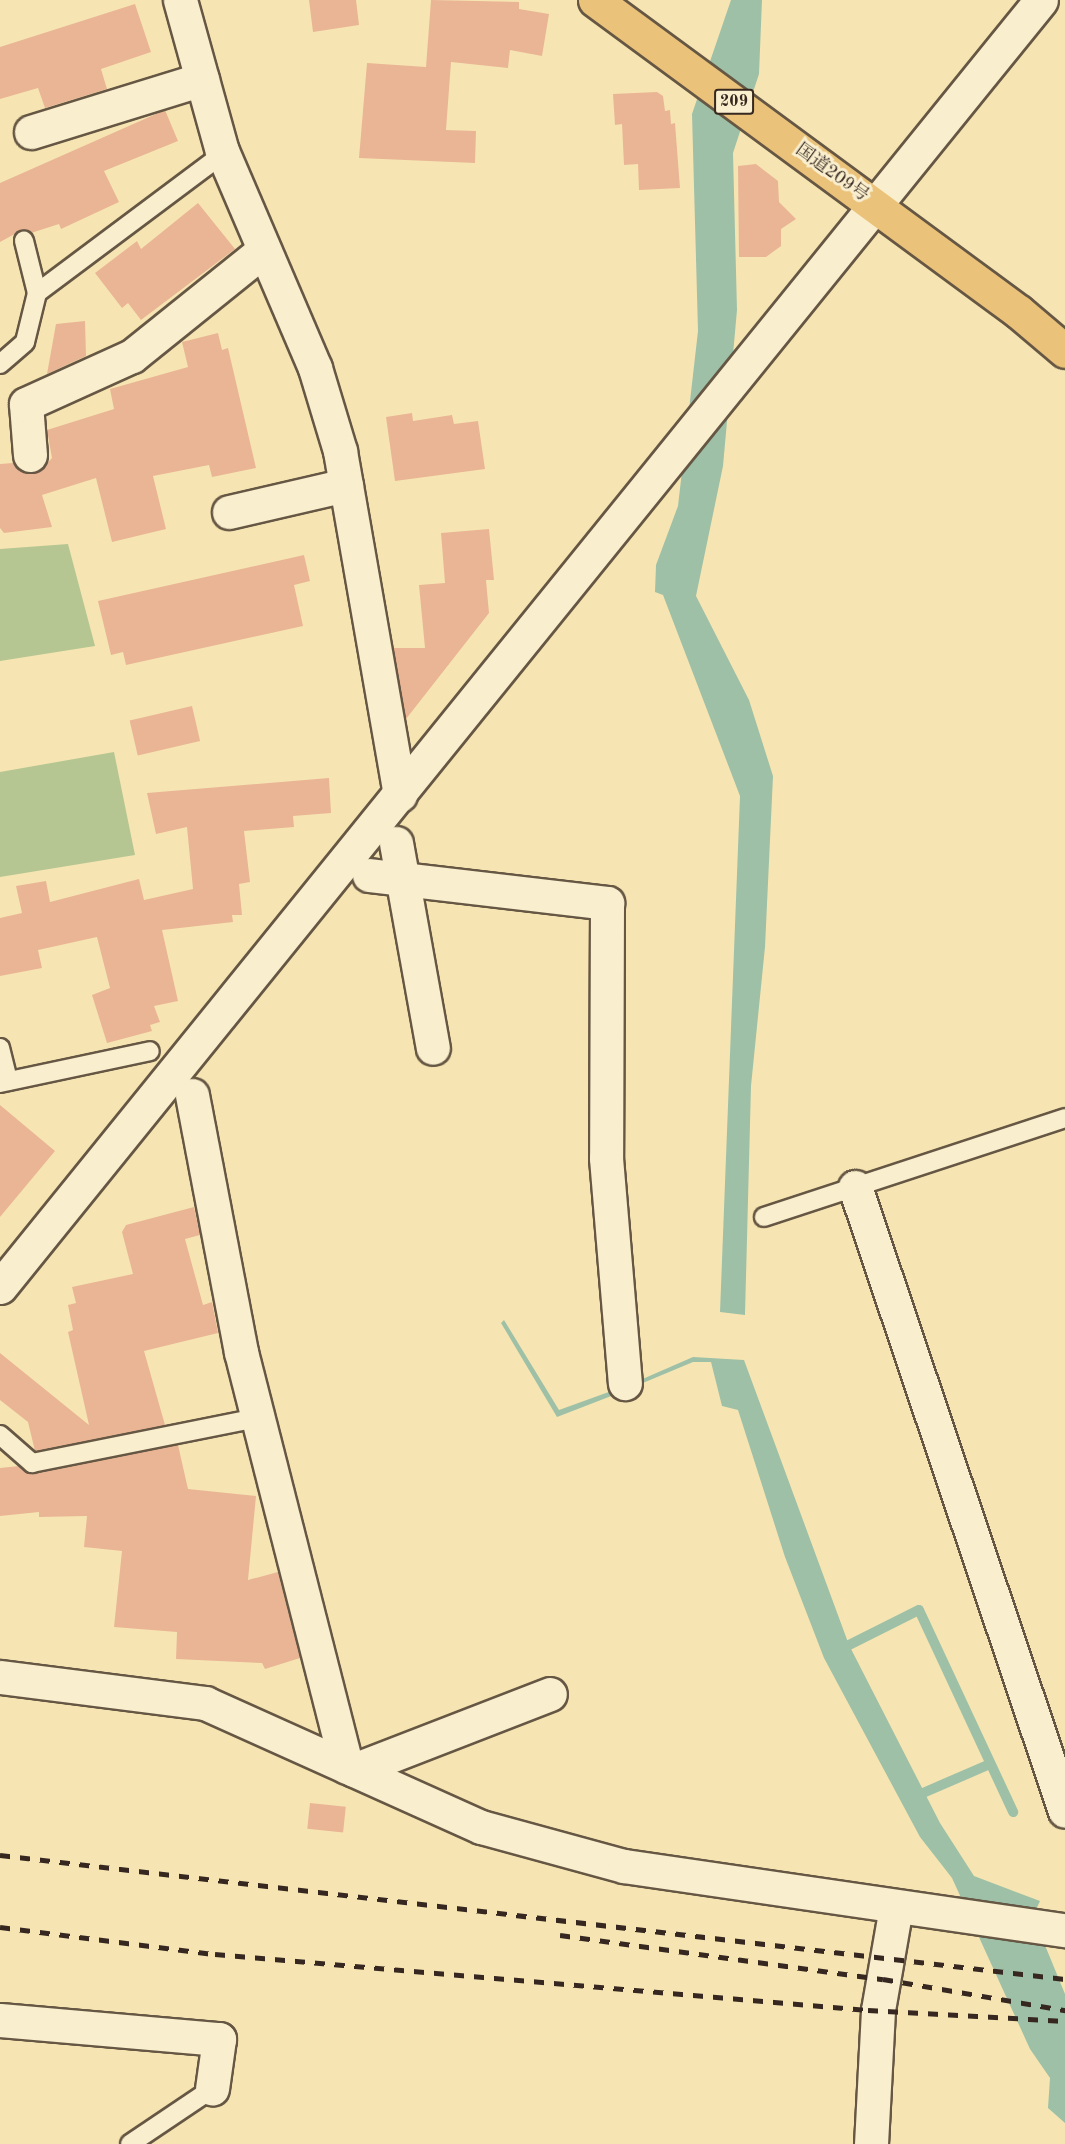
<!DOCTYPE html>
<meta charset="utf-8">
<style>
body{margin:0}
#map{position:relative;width:1065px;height:2144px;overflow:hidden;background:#f6e5b2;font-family:"Old Standard TT","Noto Serif JP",serif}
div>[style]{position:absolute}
.green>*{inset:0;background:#b5c692}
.water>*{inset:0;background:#9ec0a7}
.stream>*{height:10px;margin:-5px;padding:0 5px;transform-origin:5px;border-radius:5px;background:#9ec0a7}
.building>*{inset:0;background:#eab595;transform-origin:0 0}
.roads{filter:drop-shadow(2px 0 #665744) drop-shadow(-2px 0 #665744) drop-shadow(0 2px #665744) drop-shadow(0 -2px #665744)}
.lane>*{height:18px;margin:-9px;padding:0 9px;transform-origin:9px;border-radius:9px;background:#f9eecd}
.street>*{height:33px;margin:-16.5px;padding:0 16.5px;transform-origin:16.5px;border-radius:16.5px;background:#f9eecd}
.secondary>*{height:33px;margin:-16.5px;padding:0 16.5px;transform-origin:16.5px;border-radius:16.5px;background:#f9eecd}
.highway>*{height:33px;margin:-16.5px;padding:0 16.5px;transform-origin:16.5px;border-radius:16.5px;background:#ebc279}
.rail>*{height:4.5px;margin-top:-2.25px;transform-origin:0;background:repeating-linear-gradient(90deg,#362820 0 10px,transparent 0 20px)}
span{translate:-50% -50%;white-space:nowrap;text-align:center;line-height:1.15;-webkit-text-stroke:6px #f9eecd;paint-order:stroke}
.shield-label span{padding:2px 4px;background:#f9eecd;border:2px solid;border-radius:4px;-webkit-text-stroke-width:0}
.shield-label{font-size:16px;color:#362820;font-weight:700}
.street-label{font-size:18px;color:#362820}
</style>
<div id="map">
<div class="green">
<div style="clip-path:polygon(68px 544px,95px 646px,0 661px,0 549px)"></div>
<div style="clip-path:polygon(114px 752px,135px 855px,0 877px,0 772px)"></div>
</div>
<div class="water">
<div style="clip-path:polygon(731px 0,762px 0,759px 74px,733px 153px,737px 310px,723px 466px,696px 596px,749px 700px,773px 776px,765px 947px,751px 1086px,745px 1315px,720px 1312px,740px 796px,663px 595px,655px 592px,656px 565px,678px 506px,698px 331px,692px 114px)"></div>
<div style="clip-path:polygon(504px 1320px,559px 1410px,617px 1389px,619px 1393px,557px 1417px,501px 1323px)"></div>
<div style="clip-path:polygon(693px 1357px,744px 1360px,849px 1645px,940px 1823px,974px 1876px,1040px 1901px,1033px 1916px,1065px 1994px,1065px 2123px,1048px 2108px,1050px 2078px,1030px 2049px,952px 1878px,920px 1837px,824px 1658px,785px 1557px,738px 1410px,722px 1406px,711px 1362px,693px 1362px,638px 1385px,638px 1381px)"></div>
</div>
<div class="stream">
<div style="left:849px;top:1645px;width:78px;rotate:-26.6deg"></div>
<div style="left:919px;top:1610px;width:223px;rotate:65deg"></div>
<div style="left:923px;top:1793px;width:73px;rotate:-23.4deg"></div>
</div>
<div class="building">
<div style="clip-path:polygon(309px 0,356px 0,359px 25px,313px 32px)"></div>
<div style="clip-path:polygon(431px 0,519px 2px,519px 9px,549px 14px,542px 56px,510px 50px,508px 68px,451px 62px,446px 130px,476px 131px,475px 163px,359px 158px,367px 63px,426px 67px)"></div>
<div style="clip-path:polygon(135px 4px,151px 52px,101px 69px,107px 89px,45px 108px,38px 88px,0 99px,0 47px)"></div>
<div style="clip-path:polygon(657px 92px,663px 96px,665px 111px,670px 110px,671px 124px,675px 123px,680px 188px,639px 190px,638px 164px,624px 165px,622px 124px,615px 125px,613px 94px)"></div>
<div style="clip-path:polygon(165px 110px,178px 141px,104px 171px,119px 202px,61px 229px,59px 224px,31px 233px,22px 230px,0 242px,0 183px)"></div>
<div style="clip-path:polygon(756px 164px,778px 181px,779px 202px,796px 219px,781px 229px,781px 246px,766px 257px,739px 257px,738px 166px)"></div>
<div style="clip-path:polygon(198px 203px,235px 249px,141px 320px,128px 303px,122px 308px,95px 273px,137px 241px,141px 249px)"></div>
<div style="clip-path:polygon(85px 321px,86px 356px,47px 374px,56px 324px)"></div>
<div style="clip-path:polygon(218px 333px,222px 350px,228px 348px,256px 468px,212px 477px,209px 465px,153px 476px,166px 529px,112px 542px,96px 478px,42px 495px,52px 527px,4px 533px,0 528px,0 464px,13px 463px,31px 474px,40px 471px,52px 458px,47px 430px,114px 409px,110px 389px,188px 367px,182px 342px)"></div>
<div style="clip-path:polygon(412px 413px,413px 421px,452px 415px,454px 424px,478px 421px,485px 469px,395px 481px,386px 417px)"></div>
<div style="clip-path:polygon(489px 529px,494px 580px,486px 580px,489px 613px,406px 719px,393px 648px,425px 648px,419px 585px,445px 583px,441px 533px)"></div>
<div style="clip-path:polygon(304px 555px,310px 581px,294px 585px,303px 626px,126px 665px,123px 652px,111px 655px,98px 601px)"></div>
<div style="left:192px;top:706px;width:36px;height:64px;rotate:77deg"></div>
<div style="clip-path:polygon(329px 778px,331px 813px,293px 816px,294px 827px,244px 831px,250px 882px,239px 884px,242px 915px,232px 915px,233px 922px,162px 930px,178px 1001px,154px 1006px,160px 1022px,150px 1025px,152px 1031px,107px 1043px,92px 995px,110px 988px,97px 937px,38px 950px,42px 968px,0 976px,0 918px,22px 913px,16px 886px,46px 881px,50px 902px,139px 879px,144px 900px,193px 889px,187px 827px,156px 834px,147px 793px)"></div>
<div style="clip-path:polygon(0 1105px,55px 1151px,0 1217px)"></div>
<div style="clip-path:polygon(194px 1207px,200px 1235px,185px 1239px,203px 1305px,212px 1302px,218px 1333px,144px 1351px,165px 1425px,35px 1451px,28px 1422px,0 1400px,0 1353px,89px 1425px,68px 1332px,73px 1330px,68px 1305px,76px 1303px,72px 1287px,133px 1274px,122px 1232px,126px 1225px)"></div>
<div style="clip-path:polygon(178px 1445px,188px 1489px,256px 1496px,248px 1580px,278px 1572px,300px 1658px,265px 1669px,262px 1663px,176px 1659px,177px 1632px,114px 1627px,122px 1551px,84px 1547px,87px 1516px,39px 1517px,39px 1512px,0 1516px,0 1468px,19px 1466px,34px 1474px)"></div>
<div style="left:310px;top:1803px;width:36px;height:26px;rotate:6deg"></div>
</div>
<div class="roads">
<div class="lane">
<div style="left:37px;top:293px;width:232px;rotate:-36.8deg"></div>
<div style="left:0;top:364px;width:33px;rotate:-41deg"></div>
<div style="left:25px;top:342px;width:50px;rotate:-76.2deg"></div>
<div style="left:37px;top:293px;width:54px;rotate:-104deg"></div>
<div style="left:0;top:1048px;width:34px;rotate:76deg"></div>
<div style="left:0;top:1083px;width:153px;rotate:-12deg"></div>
<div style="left:764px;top:1217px;width:317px;rotate:-18.2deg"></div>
<div style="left:0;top:1435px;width:43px;rotate:41.2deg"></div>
<div style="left:32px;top:1463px;width:230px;rotate:-11.3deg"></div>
<div style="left:130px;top:2144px;width:99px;rotate:-33.9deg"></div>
</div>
<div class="street">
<div style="left:180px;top:0;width:157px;rotate:74.5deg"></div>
<div style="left:222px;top:151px;width:236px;rotate:66.8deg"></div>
<div style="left:315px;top:368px;width:87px;rotate:73.2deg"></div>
<div style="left:340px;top:451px;width:349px;rotate:80.1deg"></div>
<div style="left:31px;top:132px;width:179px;rotate:-17.2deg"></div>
<div style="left:30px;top:455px;width:51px;rotate:-94.5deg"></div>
<div style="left:26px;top:404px;width:116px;rotate:-24.4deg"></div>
<div style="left:132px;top:356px;width:169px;rotate:-38.8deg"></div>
<div style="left:229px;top:512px;width:120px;rotate:-13deg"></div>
<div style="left:396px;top:843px;width:208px;rotate:79.8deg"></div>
<div style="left:369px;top:875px;width:240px;rotate:6.7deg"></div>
<div style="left:607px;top:903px;width:255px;rotate:90.2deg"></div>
<div style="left:606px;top:1158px;width:226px;rotate:85.2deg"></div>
<div style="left:192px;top:1095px;width:262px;rotate:79.2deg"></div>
<div style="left:241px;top:1352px;width:428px;rotate:75.7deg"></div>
<div style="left:855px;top:1187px;width:658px;rotate:71.4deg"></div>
<div style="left:0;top:1677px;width:207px;rotate:7.2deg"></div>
<div style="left:205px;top:1703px;width:303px;rotate:24.2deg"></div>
<div style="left:481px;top:1827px;width:148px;rotate:15.3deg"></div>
<div style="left:624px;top:1866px;width:446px;rotate:8.3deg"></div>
<div style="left:354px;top:1770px;width:210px;rotate:-21.2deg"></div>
<div style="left:0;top:2020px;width:220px;rotate:5deg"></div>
<div style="left:219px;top:2039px;width:50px;rotate:98deg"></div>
<div style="left:871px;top:2144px;width:134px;rotate:-87deg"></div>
<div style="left:878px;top:2010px;width:105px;rotate:-80.1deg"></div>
</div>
<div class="secondary">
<div style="left:0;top:1287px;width:1655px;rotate:-51.03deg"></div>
</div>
<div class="highway">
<div style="left:595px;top:0;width:526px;rotate:36.35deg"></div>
<div style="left:1019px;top:312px;width:60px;rotate:40.3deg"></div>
</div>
</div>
<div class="rail">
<div style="left:0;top:1855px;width:1072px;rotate:6.64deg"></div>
<div style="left:0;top:1927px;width:217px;rotate:7.2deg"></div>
<div style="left:215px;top:1954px;width:655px;rotate:4.9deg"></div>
<div style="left:868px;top:2010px;width:197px;rotate:3.2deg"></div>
<div style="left:560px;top:1935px;width:326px;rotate:7.8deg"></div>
<div style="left:883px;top:1979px;width:185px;rotate:9.7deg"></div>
</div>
<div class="shield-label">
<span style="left:734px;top:102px">209</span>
</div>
<div class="street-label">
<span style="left:832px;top:173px;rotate:36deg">国道209号</span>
</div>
</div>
